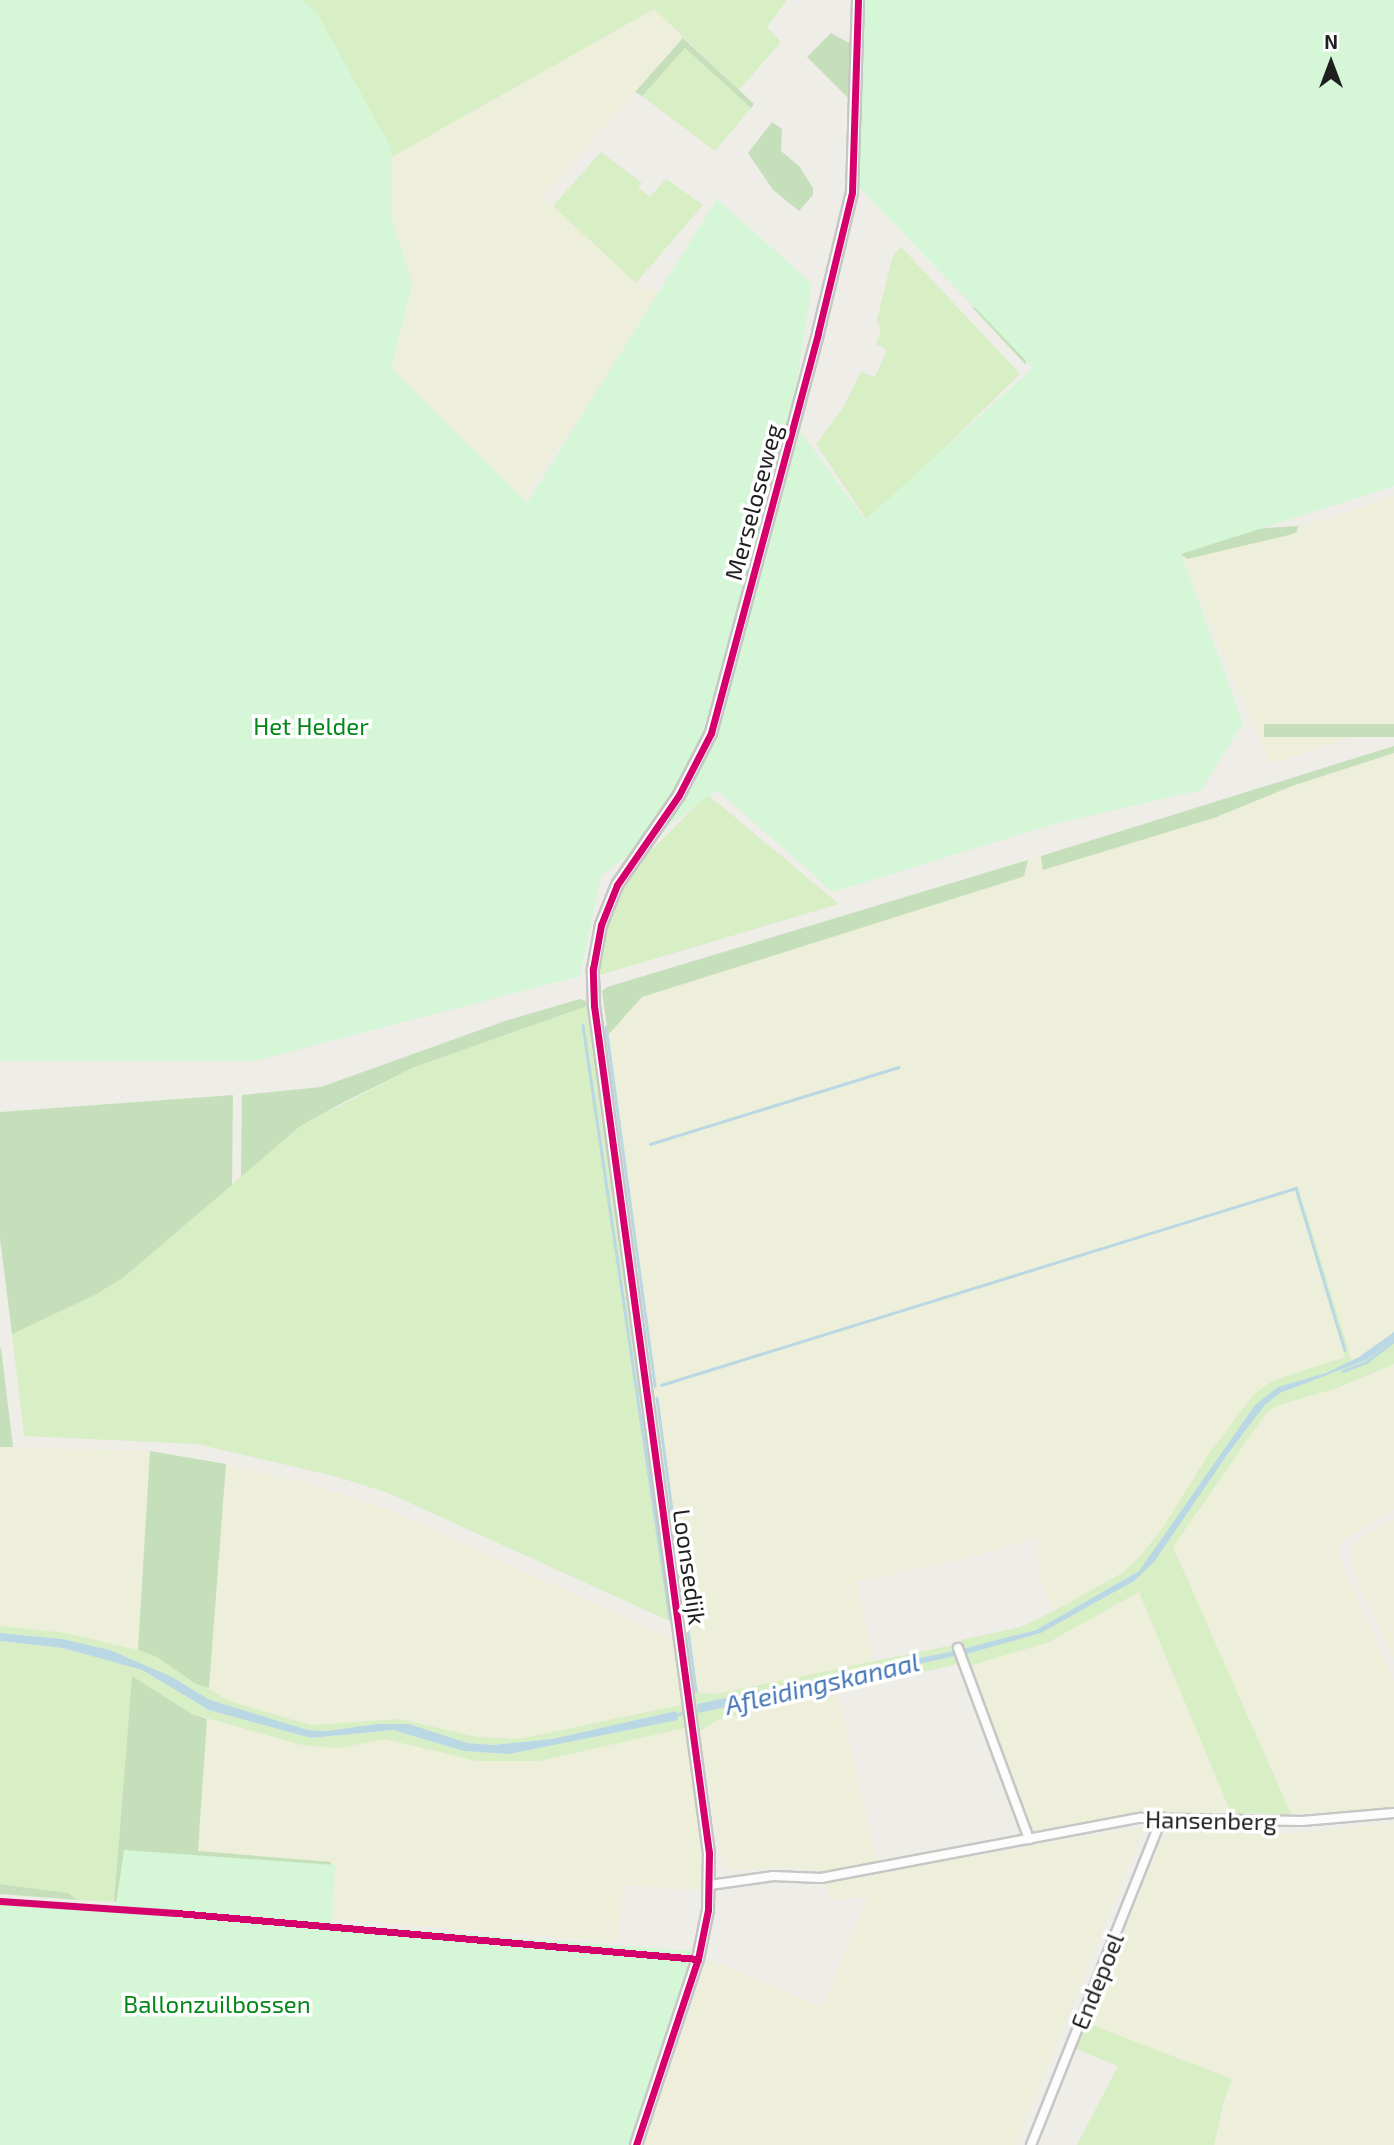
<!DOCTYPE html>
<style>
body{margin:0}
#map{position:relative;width:1394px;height:2145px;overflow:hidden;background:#eeede8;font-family:"Exo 2",sans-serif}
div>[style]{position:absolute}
.farmland>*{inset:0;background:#edefda}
.grass>*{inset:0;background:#d8eec5}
.forest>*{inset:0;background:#c6dfbb;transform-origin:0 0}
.park>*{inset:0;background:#d5f6d7}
.water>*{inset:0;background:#bad8e3}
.stream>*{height:2.5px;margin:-1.25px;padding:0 1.25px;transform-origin:1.25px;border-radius:1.25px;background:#bad8e3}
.roads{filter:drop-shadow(2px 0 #c6c6c4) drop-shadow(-2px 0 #c6c6c4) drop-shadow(0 2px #c6c6c4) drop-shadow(0 -2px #c6c6c4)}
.minor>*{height:8px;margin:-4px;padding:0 4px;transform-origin:4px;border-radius:4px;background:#fcfcfc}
.tertiary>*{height:10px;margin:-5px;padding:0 5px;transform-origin:5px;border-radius:5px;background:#fcfcfc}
.cycleway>*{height:7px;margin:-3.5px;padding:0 3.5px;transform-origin:3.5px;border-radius:3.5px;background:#d6006c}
span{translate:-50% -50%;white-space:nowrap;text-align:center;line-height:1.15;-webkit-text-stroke:7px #fff;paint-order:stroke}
.street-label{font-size:24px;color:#1f1f1f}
.park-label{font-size:24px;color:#048718}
.water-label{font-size:26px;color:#4576b6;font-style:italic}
.north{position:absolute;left:1296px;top:28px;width:70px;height:70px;-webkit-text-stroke:5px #fff;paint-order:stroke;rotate:0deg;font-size:19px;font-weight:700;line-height:28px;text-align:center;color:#1f1f1f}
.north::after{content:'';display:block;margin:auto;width:24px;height:32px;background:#1f1f1f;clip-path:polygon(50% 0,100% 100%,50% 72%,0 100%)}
</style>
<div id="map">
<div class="farmland">
<div style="clip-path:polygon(655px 9px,683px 38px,542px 196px,641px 287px,665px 294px,521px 500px,396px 376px,394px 361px,400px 332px,388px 215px,390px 158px)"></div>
<div style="clip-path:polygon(1394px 495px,1394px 724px,1270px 764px,1182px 558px,1289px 535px,1297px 532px,1298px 526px,1345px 514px)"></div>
<div style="clip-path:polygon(1394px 753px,1394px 1332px,1352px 1361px,1298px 1188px,1295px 1188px,1345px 1357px,1274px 1380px,1208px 1456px,1164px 1526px,1142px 1554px,1122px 1573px,1054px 1611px,1039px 1577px,1037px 1537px,968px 1558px,857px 1582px,874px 1663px,716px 1694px,692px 1692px,608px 1035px,642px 997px,1027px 871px,1028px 860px,1041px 856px,1044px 870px,1214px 818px,1292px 786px)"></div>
<div style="clip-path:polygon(1394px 1364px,1394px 1509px,1342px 1541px,1338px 1554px,1394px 1682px,1394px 1808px,1291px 1814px,1173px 1547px,1266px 1413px,1279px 1405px,1337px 1388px)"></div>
<div style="clip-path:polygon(0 1447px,150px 1451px,138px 1650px,66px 1633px,0 1626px)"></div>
<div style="clip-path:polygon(226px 1464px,303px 1482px,387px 1509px,676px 1641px,685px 1704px,519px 1739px,478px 1737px,399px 1719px,310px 1725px,227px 1700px,209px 1688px)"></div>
<div style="clip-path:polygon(1394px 1519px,1394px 1659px,1354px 1573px,1351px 1554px,1353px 1545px,1361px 1538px)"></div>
<div style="clip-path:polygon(1139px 1592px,1231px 1813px,1139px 1813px,1031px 1836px,966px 1667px,1049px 1642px)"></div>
<div style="clip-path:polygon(838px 1694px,877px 1862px,819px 1872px,782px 1867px,732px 1871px,721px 1857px,712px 1792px,698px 1732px,719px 1719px)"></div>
<div style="clip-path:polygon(207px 1719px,302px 1745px,338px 1748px,385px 1739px,477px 1761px,539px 1761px,689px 1727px,704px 1851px,701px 1891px,623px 1885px,618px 1942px,328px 1919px,198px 1851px)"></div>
<div style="clip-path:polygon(1394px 1823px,1394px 2145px,1214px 2145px,1232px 2079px,1087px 2023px,1164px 1836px,1173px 1829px,1275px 1835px)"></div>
<div style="clip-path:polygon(1144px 1827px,1016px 2145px,644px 2145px,708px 1959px,822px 2007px,868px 1896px,829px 1901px,827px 1881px)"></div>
</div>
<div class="grass">
<div style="clip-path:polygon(296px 0,787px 0,767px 27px,781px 42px,739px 90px,654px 9px,390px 158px)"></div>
<div style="clip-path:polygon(685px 48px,751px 108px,715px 151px,642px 96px)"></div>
<div style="clip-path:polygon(601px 152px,642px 183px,638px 187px,650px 197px,666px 179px,703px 205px,636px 283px,553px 206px)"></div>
<div style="clip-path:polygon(901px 247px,1020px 374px,868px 522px,816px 444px,844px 406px,861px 372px,875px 377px,887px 350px,876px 344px,881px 330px,877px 320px,893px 255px)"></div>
<div style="clip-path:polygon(707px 794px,839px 904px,600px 975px,599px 948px,625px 877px)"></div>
<div style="clip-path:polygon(587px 1006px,674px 1623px,388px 1493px,338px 1477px,197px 1444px,24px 1436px,12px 1334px,95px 1295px,124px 1277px,299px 1127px,412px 1068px)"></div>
<div style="clip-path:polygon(1298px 1187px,1352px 1361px,1326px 1373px,1278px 1387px,1255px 1405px,1139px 1571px,1036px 1630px,962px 1649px,961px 1640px,1020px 1627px,1054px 1611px,1122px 1573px,1142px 1554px,1164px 1526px,1208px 1455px,1255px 1393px,1274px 1380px,1345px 1357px,1295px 1188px)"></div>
<div style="clip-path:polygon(1394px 1340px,1394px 1364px,1337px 1388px,1279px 1405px,1266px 1413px,1173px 1547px,1291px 1814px,1231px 1813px,1139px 1592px,1049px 1642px,966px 1667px,963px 1655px,1041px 1633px,1134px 1581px,1265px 1405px,1280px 1393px,1366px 1360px)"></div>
<div style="clip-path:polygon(0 1626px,66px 1633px,138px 1650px,157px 1657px,227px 1700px,310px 1725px,399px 1719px,478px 1737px,519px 1739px,685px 1704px,689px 1727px,539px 1761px,477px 1761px,385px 1739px,338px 1748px,302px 1745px,192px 1714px,132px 1676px,114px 1902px,78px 1900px,68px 1893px,0 1884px,0 1641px,63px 1648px,142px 1670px,209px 1710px,311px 1738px,393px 1730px,464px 1751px,509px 1754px,677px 1720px,676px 1711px,552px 1739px,493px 1745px,467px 1743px,409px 1724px,327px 1731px,308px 1730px,210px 1700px,172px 1677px,110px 1650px,62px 1639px,0 1633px)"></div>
<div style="clip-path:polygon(evenodd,953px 1645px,958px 1664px,719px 1719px,698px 1732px,692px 1692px,716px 1694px,953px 1645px,953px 1651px,954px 1656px,699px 1713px,697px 1704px,953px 1651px)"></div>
<div style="clip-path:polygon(1087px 2023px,1232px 2079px,1224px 2101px,1214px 2145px,1077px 2145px,1118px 2066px,1076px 2049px)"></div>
</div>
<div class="forest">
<div style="clip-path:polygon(831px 33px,851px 44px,850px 100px,807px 57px)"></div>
<div style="clip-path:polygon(683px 38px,754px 104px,751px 108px,685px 48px,642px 96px,635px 92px)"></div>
<div style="clip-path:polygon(772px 122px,782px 129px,781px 151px,799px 166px,813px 188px,813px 195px,799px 211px,773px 190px,748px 153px)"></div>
<div style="clip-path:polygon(972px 307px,982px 308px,1025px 349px,1026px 365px)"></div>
<div style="clip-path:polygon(1298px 526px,1297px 532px,1289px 535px,1187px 559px,1179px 553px,1236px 530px)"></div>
<div style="left:1394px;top:724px;width:13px;height:130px;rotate:90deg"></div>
<div style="clip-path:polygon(1394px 746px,1394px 753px,1292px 786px,1214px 818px,1043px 870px,1041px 856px)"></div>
<div style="clip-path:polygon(1028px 860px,1024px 876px,1016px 879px,642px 997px,608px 1035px,602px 991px,607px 987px)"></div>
<div style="clip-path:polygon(580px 999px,586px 1001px,587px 1006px,412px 1068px,344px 1102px,299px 1127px,241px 1177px,242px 1095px,321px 1087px,505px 1021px)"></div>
<div style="clip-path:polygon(233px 1095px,232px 1185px,124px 1277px,95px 1295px,12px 1334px,0 1239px,0 1112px)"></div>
<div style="clip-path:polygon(0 1348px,1px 1348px,13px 1447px,0 1447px)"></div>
<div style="clip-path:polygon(150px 1451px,226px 1464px,209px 1688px,196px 1684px,157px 1657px,138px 1650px)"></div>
<div style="clip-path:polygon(132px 1676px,192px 1714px,207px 1719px,198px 1851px,331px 1862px,328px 1919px,114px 1902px)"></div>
<div style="clip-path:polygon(0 1884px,68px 1893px,78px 1900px,0 1894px)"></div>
</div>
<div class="park">
<div style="clip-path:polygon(0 0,301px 0,317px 13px,391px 148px,391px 216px,412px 284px,391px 368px,527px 503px,717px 199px,812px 284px,791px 419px,865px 520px,1033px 368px,854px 182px,863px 0,1394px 0,1394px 486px,1181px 554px,1243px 723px,1201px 790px,1054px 824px,833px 892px,717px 790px,601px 875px,580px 976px,254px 1061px,0 1061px)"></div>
<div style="clip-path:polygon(124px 1850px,335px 1865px,332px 1924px,706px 1952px,640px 2145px,0 2145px,0 1898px,116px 1905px)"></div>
</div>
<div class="water">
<div style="clip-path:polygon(1394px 1332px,1394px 1340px,1366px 1360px,1280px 1393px,1265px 1405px,1227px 1455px,1154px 1562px,1134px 1581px,1041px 1633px,963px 1655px,962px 1649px,1036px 1630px,1139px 1571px,1255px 1405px,1278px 1387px,1326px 1373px,1359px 1357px)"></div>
<div style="clip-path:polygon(0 1633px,62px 1639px,110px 1650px,172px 1677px,210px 1700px,308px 1730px,327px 1731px,377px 1724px,409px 1724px,467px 1743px,493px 1745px,552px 1739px,676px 1711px,678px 1720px,509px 1754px,464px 1751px,393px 1730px,311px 1738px,209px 1710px,142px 1670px,63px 1648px,0 1641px)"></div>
<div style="clip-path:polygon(954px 1651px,955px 1656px,699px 1713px,697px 1704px)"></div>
</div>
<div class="stream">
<div style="left:583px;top:1025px;width:599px;rotate:81.65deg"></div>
<div style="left:606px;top:1027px;width:362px;rotate:82.2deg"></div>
<div style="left:650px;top:1144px;width:260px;rotate:-17.2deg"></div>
<div style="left:1343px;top:1371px;width:25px;rotate:-21deg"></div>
<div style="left:1366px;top:1362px;width:35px;rotate:-37deg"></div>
<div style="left:661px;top:1385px;width:665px;rotate:-17.24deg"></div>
<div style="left:1296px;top:1188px;width:169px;rotate:73.2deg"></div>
<div style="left:657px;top:1398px;width:295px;rotate:82.4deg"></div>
<div style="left:674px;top:1715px;width:25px;rotate:-12deg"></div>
</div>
<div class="roads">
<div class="minor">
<div style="left:958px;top:1648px;width:204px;rotate:69.6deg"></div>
<div style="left:710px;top:1885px;width:64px;rotate:-8.1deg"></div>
<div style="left:773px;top:1876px;width:48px;rotate:2.4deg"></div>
<div style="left:821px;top:1878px;width:325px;rotate:-10.7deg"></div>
<div style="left:1140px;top:1818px;width:162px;rotate:1.1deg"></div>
<div style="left:1302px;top:1821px;width:92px;rotate:-5deg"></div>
<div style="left:1031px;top:2145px;width:353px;rotate:-68.2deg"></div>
</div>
<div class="tertiary">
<div style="left:636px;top:2145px;width:196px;rotate:-71.6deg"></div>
<div style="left:698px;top:1959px;width:50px;rotate:-78.5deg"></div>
<div style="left:708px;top:1910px;width:57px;rotate:-89deg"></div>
<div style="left:709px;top:1853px;width:855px;rotate:-97.73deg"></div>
<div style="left:594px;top:1006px;width:37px;rotate:-92deg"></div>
<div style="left:593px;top:969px;width:45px;rotate:-79.7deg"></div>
<div style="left:601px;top:925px;width:43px;rotate:-68.2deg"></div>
<div style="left:617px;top:885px;width:109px;rotate:-55.4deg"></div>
<div style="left:679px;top:795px;width:70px;rotate:-62.7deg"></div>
<div style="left:711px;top:733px;width:414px;rotate:-75deg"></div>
<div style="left:818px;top:333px;width:145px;rotate:-76.4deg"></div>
<div style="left:852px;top:192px;width:192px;rotate:-88.2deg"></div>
</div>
</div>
<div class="cycleway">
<div style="left:0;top:1901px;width:177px;rotate:3.9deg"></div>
<div style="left:177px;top:1913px;width:523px;rotate:5.05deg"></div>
<div style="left:636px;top:2145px;width:196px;rotate:-71.6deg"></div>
<div style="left:698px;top:1959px;width:50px;rotate:-78.5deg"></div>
<div style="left:708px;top:1910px;width:57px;rotate:-89deg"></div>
<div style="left:709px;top:1853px;width:855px;rotate:-97.73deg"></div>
<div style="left:594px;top:1006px;width:37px;rotate:-92deg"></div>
<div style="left:593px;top:969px;width:45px;rotate:-79.7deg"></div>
<div style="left:601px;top:925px;width:43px;rotate:-68.2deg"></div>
<div style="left:617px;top:885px;width:109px;rotate:-55.4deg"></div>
<div style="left:679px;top:795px;width:70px;rotate:-62.7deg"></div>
<div style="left:711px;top:733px;width:414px;rotate:-75deg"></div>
<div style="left:818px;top:333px;width:145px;rotate:-76.4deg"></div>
<div style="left:852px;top:192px;width:192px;rotate:-88.2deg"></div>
</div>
<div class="street-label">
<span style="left:753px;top:502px;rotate:-75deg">Merseloseweg</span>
<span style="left:690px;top:1567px;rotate:82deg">Loonsedijk</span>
<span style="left:1211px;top:1820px;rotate:1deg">Hansenberg</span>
<span style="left:1097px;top:1981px;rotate:-68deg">Endepoel</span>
</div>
<div class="park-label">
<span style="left:311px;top:726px">Het Helder</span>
<span style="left:217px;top:2004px">Ballonzuilbossen</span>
</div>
<div class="water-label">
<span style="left:822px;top:1683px;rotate:-13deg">Afleidingskanaal</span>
</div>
<div class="north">N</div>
</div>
